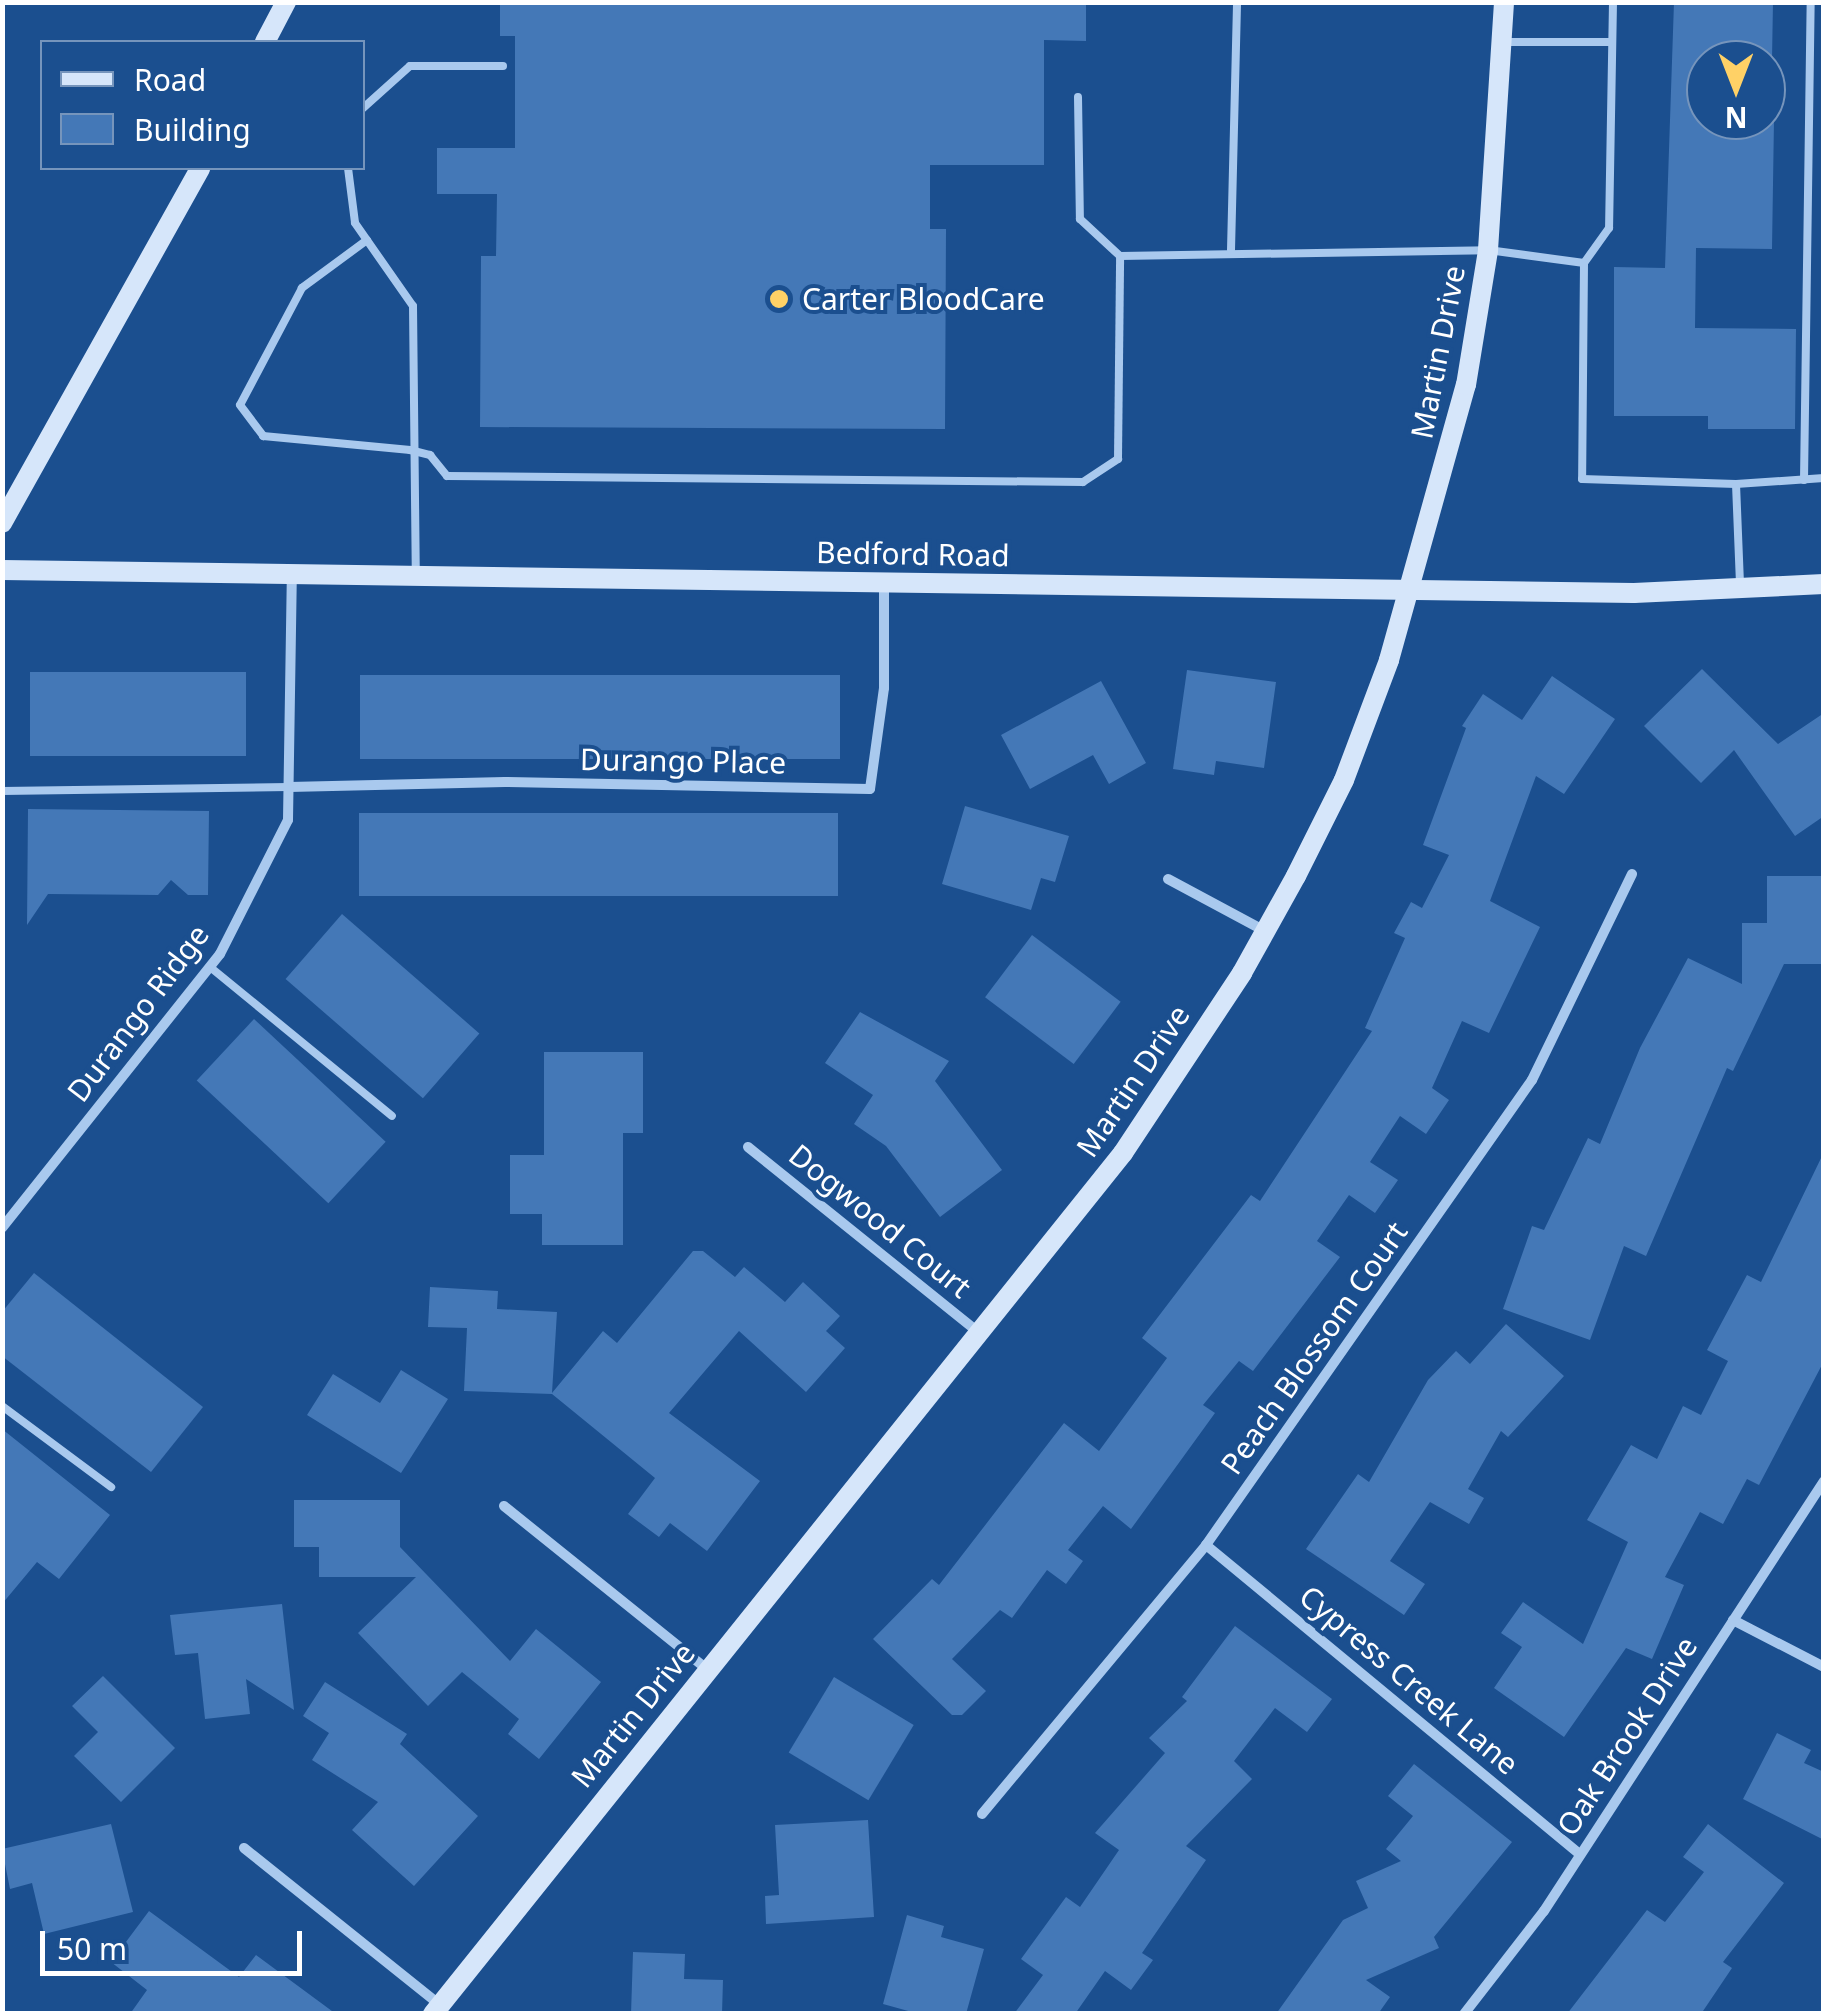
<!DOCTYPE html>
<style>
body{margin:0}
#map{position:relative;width:1826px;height:2016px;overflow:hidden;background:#1b4f8f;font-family:"Noto Sans",sans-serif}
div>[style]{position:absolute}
.building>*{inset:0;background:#4478b7;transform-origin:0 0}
.lane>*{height:8px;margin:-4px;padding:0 4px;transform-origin:4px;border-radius:4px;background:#a9c9ee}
.street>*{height:10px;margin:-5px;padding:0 5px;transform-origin:5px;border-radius:5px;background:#a9c9ee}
.secondary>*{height:20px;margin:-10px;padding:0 10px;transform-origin:10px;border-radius:10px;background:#d6e6fa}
.dots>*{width:28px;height:28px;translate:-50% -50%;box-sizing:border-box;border:5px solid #1b4f8f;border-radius:50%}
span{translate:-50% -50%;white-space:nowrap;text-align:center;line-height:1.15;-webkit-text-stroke:8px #1b4f8f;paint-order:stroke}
.poi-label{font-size:30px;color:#fff}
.left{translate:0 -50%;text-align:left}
.street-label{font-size:30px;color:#fff}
.frame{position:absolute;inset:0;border:5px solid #fff;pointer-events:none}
.legend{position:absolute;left:40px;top:40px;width:325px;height:130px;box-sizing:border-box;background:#1b4f8f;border:2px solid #7695bc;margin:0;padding:12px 18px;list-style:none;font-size:30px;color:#fff}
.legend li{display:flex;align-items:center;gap:20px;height:50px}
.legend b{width:50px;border:2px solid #7695bc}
.north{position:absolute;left:1686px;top:40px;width:100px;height:100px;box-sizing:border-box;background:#1b4f8f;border:2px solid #7695bc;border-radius:50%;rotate:180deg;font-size:28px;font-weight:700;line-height:40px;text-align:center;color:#fff}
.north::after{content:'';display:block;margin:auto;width:35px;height:45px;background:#ffd166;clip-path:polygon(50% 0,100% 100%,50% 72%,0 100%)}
.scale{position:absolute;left:40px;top:1931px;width:262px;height:45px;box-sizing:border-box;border:5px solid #fff;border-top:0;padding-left:12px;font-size:30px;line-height:35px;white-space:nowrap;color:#fff;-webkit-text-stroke:8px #1b4f8f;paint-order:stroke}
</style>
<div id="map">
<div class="building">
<div style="clip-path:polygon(500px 2px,1086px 2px,1086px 41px,1044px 40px,1044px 165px,930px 165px,930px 229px,946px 229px,945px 429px,480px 427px,481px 256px,496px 256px,497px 194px,437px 194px,437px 148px,515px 148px,515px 36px,500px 36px)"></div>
<div style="clip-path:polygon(1674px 2px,1773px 2px,1772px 60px,1706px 60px,1706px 120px,1774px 120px,1772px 249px,1696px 248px,1695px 328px,1796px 329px,1795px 429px,1708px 429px,1708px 416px,1614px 416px,1614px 267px,1665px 268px)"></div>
<div style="clip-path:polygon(1702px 669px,1778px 744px,1824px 713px,1824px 816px,1795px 836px,1734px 750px,1701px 783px,1644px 726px)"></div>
<div style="clip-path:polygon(1187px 670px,1276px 682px,1264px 768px,1216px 761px,1214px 775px,1173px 769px)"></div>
<div style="left:30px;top:672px;width:216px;height:84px"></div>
<div style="left:360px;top:675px;width:480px;height:84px"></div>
<div style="clip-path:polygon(1552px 676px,1615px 719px,1564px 794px,1536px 776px,1490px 901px,1540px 927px,1489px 1033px,1462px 1021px,1432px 1088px,1449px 1100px,1426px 1134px,1400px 1116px,1370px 1162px,1398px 1180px,1375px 1213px,1349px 1195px,1317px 1241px,1340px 1257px,1253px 1371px,1239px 1361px,1203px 1405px,1215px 1413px,1131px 1529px,1103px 1506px,1068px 1550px,1083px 1561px,1066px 1584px,1047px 1570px,1012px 1618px,1000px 1610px,952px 1659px,986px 1691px,962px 1715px,952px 1715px,873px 1639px,932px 1579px,939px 1585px,1064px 1423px,1099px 1451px,1167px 1358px,1142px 1338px,1251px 1195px,1260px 1201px,1372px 1031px,1365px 1028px,1405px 938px,1394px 933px,1411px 902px,1422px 908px,1449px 855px,1423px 845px,1466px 728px,1462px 726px,1483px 694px,1522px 720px)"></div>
<div style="clip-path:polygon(1101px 681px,1146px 763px,1109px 784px,1093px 755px,1030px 789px,1001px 735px)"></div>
<div style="clip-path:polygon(965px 806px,1069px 836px,1055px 882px,1041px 878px,1031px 910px,942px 884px)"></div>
<div style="clip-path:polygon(28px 809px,209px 811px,208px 895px,188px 895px,171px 880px,158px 895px,48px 894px,27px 925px)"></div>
<div style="left:359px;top:813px;width:479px;height:83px"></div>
<div style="clip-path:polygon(1767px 876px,1824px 876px,1824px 964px,1784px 964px,1733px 1071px,1727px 1068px,1646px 1256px,1624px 1246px,1590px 1340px,1503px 1309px,1532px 1226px,1544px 1230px,1588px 1138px,1600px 1144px,1640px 1048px,1688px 958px,1742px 984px,1742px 923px,1767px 923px)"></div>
<div style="left:342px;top:914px;width:182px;height:86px;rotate:41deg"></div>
<div style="left:1032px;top:935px;width:111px;height:78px;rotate:37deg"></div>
<div style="clip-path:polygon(860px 1012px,949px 1061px,935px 1081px,1002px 1170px,940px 1217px,886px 1146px,854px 1124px,873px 1095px,825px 1063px)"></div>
<div style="left:254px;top:1019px;width:180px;height:84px;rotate:43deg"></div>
<div style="clip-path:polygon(544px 1052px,643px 1052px,643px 1133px,623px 1133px,623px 1245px,542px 1245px,542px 1214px,510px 1214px,510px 1155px,544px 1155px)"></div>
<div style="clip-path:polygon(1824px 1152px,1824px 1361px,1759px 1485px,1747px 1479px,1723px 1524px,1700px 1512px,1665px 1577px,1684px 1585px,1652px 1659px,1626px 1648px,1564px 1737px,1494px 1688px,1522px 1647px,1501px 1633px,1523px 1602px,1583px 1644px,1628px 1542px,1587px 1520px,1631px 1445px,1657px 1459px,1683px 1406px,1701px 1415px,1728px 1361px,1707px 1350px,1747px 1275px,1761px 1282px)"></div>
<div style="clip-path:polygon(693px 1251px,703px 1251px,735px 1277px,744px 1267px,785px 1302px,803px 1282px,840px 1316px,826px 1331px,845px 1348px,806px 1392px,739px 1331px,669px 1413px,760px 1481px,707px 1551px,670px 1523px,659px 1537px,628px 1514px,655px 1478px,552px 1394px,464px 1391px,467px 1328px,428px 1327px,430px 1287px,498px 1291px,497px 1309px,557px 1312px,552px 1393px,603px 1331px,617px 1343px)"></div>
<div style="clip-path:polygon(34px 1273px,203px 1407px,151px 1472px,2px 1356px,2px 1312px)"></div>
<div style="clip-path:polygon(1506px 1324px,1564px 1376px,1508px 1437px,1501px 1431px,1468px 1489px,1484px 1498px,1469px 1524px,1430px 1502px,1390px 1561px,1425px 1584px,1404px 1615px,1306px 1549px,1358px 1474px,1369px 1482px,1428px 1380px,1456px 1351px,1470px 1364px)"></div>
<div style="clip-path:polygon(401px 1370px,448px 1399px,401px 1473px,307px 1415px,333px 1374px,380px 1403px)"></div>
<div style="clip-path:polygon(2px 1429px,110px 1515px,59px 1579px,37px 1562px,2px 1604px)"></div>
<div style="clip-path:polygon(294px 1500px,400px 1500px,400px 1547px,510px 1661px,536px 1629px,601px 1682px,539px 1759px,508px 1734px,519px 1719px,462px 1672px,428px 1706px,358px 1633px,416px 1577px,319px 1577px,319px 1547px,294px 1547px)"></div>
<div style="clip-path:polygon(282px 1604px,294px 1710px,246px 1679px,250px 1714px,205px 1719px,198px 1653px,175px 1655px,170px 1615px)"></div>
<div style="clip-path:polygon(1235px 1626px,1332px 1699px,1307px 1732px,1275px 1708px,1234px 1761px,1252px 1779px,1186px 1846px,1206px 1860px,1142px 1953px,1153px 1960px,1131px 1990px,1105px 1971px,1075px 2014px,1014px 2014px,1043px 1975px,1021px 1959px,1066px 1897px,1080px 1907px,1119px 1850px,1095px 1833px,1165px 1753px,1149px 1738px,1187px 1701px,1182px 1697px)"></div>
<div style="clip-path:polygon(103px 1676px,175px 1748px,121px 1802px,74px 1756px,98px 1732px,72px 1706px)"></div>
<div style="left:834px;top:1677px;width:93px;height:88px;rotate:31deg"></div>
<div style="clip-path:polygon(325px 1682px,407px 1734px,400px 1744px,478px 1816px,414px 1886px,352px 1830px,378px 1802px,312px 1760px,329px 1733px,303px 1716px)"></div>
<div style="clip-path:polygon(1777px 1733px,1811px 1750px,1804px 1763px,1824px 1772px,1824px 1840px,1743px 1799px)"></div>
<div style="clip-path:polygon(1414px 1764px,1512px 1842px,1434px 1937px,1439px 1948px,1366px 1980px,1390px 1997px,1378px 2014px,1276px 2014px,1343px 1920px,1368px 1908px,1356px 1881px,1401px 1861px,1386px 1849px,1413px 1816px,1388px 1796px)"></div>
<div style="clip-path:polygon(868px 1820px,874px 1917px,766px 1924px,765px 1896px,779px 1895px,775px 1825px)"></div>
<div style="clip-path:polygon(111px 1824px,133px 1912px,44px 1934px,32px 1883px,10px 1889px,2px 1849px)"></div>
<div style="clip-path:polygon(1708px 1824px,1784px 1883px,1723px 1962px,1732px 1968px,1701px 2014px,1567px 2014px,1647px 1910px,1665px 1922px,1704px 1872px,1683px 1857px)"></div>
<div style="clip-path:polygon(149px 1911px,239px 1977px,256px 1955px,336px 2014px,130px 2014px,147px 1990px,111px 1962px)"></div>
<div style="clip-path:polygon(907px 1915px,944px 1926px,941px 1937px,984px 1949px,966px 2014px,919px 2014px,883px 2004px)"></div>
<div style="clip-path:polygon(633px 1952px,685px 1954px,684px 1979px,723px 1980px,722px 2014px,631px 2014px)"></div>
</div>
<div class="lane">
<div style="left:1613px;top:2px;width:226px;rotate:91deg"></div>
<div style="left:1609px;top:228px;width:43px;rotate:125.5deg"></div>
<div style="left:1584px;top:263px;width:216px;rotate:90.5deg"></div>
<div style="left:1582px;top:479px;width:154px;rotate:1.9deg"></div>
<div style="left:1736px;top:484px;width:88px;rotate:-3.9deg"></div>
<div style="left:1504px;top:42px;width:108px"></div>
<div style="left:1078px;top:97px;width:122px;rotate:89.1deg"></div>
<div style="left:1080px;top:219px;width:54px;rotate:42.8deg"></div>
<div style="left:1120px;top:256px;width:368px;rotate:-0.9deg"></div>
<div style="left:1488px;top:250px;width:97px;rotate:7.7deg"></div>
<div style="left:362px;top:109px;width:64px;rotate:-41.9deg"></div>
<div style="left:410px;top:66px;width:93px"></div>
<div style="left:348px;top:168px;width:55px;rotate:82.7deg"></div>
<div style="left:355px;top:223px;width:101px;rotate:55.1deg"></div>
<div style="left:413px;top:306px;width:270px;rotate:89.4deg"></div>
<div style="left:367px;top:240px;width:81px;rotate:143.6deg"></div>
<div style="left:302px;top:288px;width:132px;rotate:117.9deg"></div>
<div style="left:240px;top:405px;width:39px;rotate:53deg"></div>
<div style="left:263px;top:436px;width:148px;rotate:5.4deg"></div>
<div style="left:410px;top:450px;width:21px;rotate:14deg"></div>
<div style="left:430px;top:455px;width:27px;rotate:51deg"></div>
<div style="left:447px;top:476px;width:636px;rotate:0.54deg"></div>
<div style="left:1083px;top:482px;width:42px;rotate:-33.3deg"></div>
<div style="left:1118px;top:459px;width:203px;rotate:-89.4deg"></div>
<div style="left:1231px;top:250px;width:248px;rotate:-88.6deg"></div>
<div style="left:1804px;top:480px;width:478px;rotate:-89.2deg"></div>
<div style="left:1736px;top:484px;width:100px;rotate:87.7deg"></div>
<div style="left:2px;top:791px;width:287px;rotate:-0.8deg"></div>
<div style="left:210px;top:967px;width:235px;rotate:39.3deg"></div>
<div style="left:2px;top:1406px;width:136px;rotate:36.6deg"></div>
</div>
<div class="street">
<div style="left:289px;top:787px;width:216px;rotate:-1.3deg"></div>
<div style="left:505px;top:782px;width:365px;rotate:1.1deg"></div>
<div style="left:870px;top:789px;width:102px;rotate:-82.1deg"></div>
<div style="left:884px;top:688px;width:104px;rotate:-90deg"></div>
<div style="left:1168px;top:879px;width:110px;rotate:28.2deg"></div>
<div style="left:748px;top:1147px;width:297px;rotate:38.8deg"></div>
<div style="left:2px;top:1228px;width:350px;rotate:-51.5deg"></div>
<div style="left:220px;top:954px;width:150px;rotate:-63.1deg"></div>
<div style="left:288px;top:820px;width:246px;rotate:-89.1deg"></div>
<div style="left:504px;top:1506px;width:262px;rotate:38.8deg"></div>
<div style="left:1206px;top:1545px;width:485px;rotate:39.6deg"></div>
<div style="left:1733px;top:1620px;width:102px;rotate:27.3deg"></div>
<div style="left:982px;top:1814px;width:350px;rotate:-50.2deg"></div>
<div style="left:1206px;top:1545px;width:568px;rotate:-54.97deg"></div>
<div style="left:1532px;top:1080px;width:229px;rotate:-64.1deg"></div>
<div style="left:244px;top:1848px;width:251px;rotate:38.7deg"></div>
<div style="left:1464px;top:2014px;width:130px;rotate:-52.2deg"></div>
<div style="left:1544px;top:1911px;width:513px;rotate:-56.93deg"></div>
</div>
<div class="secondary">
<div style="left:265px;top:42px;width:45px;rotate:-62.3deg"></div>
<div style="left:2px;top:523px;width:406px;rotate:-60.8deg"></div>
<div style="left:2px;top:570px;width:1632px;rotate:0.81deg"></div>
<div style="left:1634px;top:593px;width:190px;rotate:-2.7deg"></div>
<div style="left:433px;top:2014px;width:1103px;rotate:-51.29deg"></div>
<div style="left:1123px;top:1153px;width:216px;rotate:-56.5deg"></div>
<div style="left:1242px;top:973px;width:111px;rotate:-60.9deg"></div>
<div style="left:1296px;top:876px;width:107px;rotate:-63.4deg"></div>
<div style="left:1344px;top:780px;width:128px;rotate:-69.4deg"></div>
<div style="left:1389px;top:660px;width:286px;rotate:-74.4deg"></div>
<div style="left:1466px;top:385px;width:137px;rotate:-80.7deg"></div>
<div style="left:1488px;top:250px;width:249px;rotate:-86.3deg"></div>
</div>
<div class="dots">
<div style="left:779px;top:299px;background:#ffd166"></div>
</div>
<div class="poi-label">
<span class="left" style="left:802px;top:299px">Carter BloodCare</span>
</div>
<div class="street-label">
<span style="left:1438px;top:352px;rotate:-79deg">Martin Drive</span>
<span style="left:913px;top:554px;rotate:1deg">Bedford Road</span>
<span style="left:683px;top:761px;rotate:1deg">Durango Place</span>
<span style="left:138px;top:1013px;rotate:-53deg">Durango Ridge</span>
<span style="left:1133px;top:1081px;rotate:-56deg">Martin Drive</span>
<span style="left:880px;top:1221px;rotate:39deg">Dogwood Court</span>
<span style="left:1314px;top:1348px;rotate:-55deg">Peach Blossom Court</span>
<span style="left:1409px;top:1680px;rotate:40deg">Cypress Creek Lane</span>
<span style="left:633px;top:1715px;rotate:-51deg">Martin Drive</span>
<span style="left:1627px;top:1736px;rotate:-57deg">Oak Brook Drive</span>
</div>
<div class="frame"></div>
<ul class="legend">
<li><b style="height:12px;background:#d6e6fa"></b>Road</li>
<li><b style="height:28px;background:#4478b7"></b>Building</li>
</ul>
<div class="north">N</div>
<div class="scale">50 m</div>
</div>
